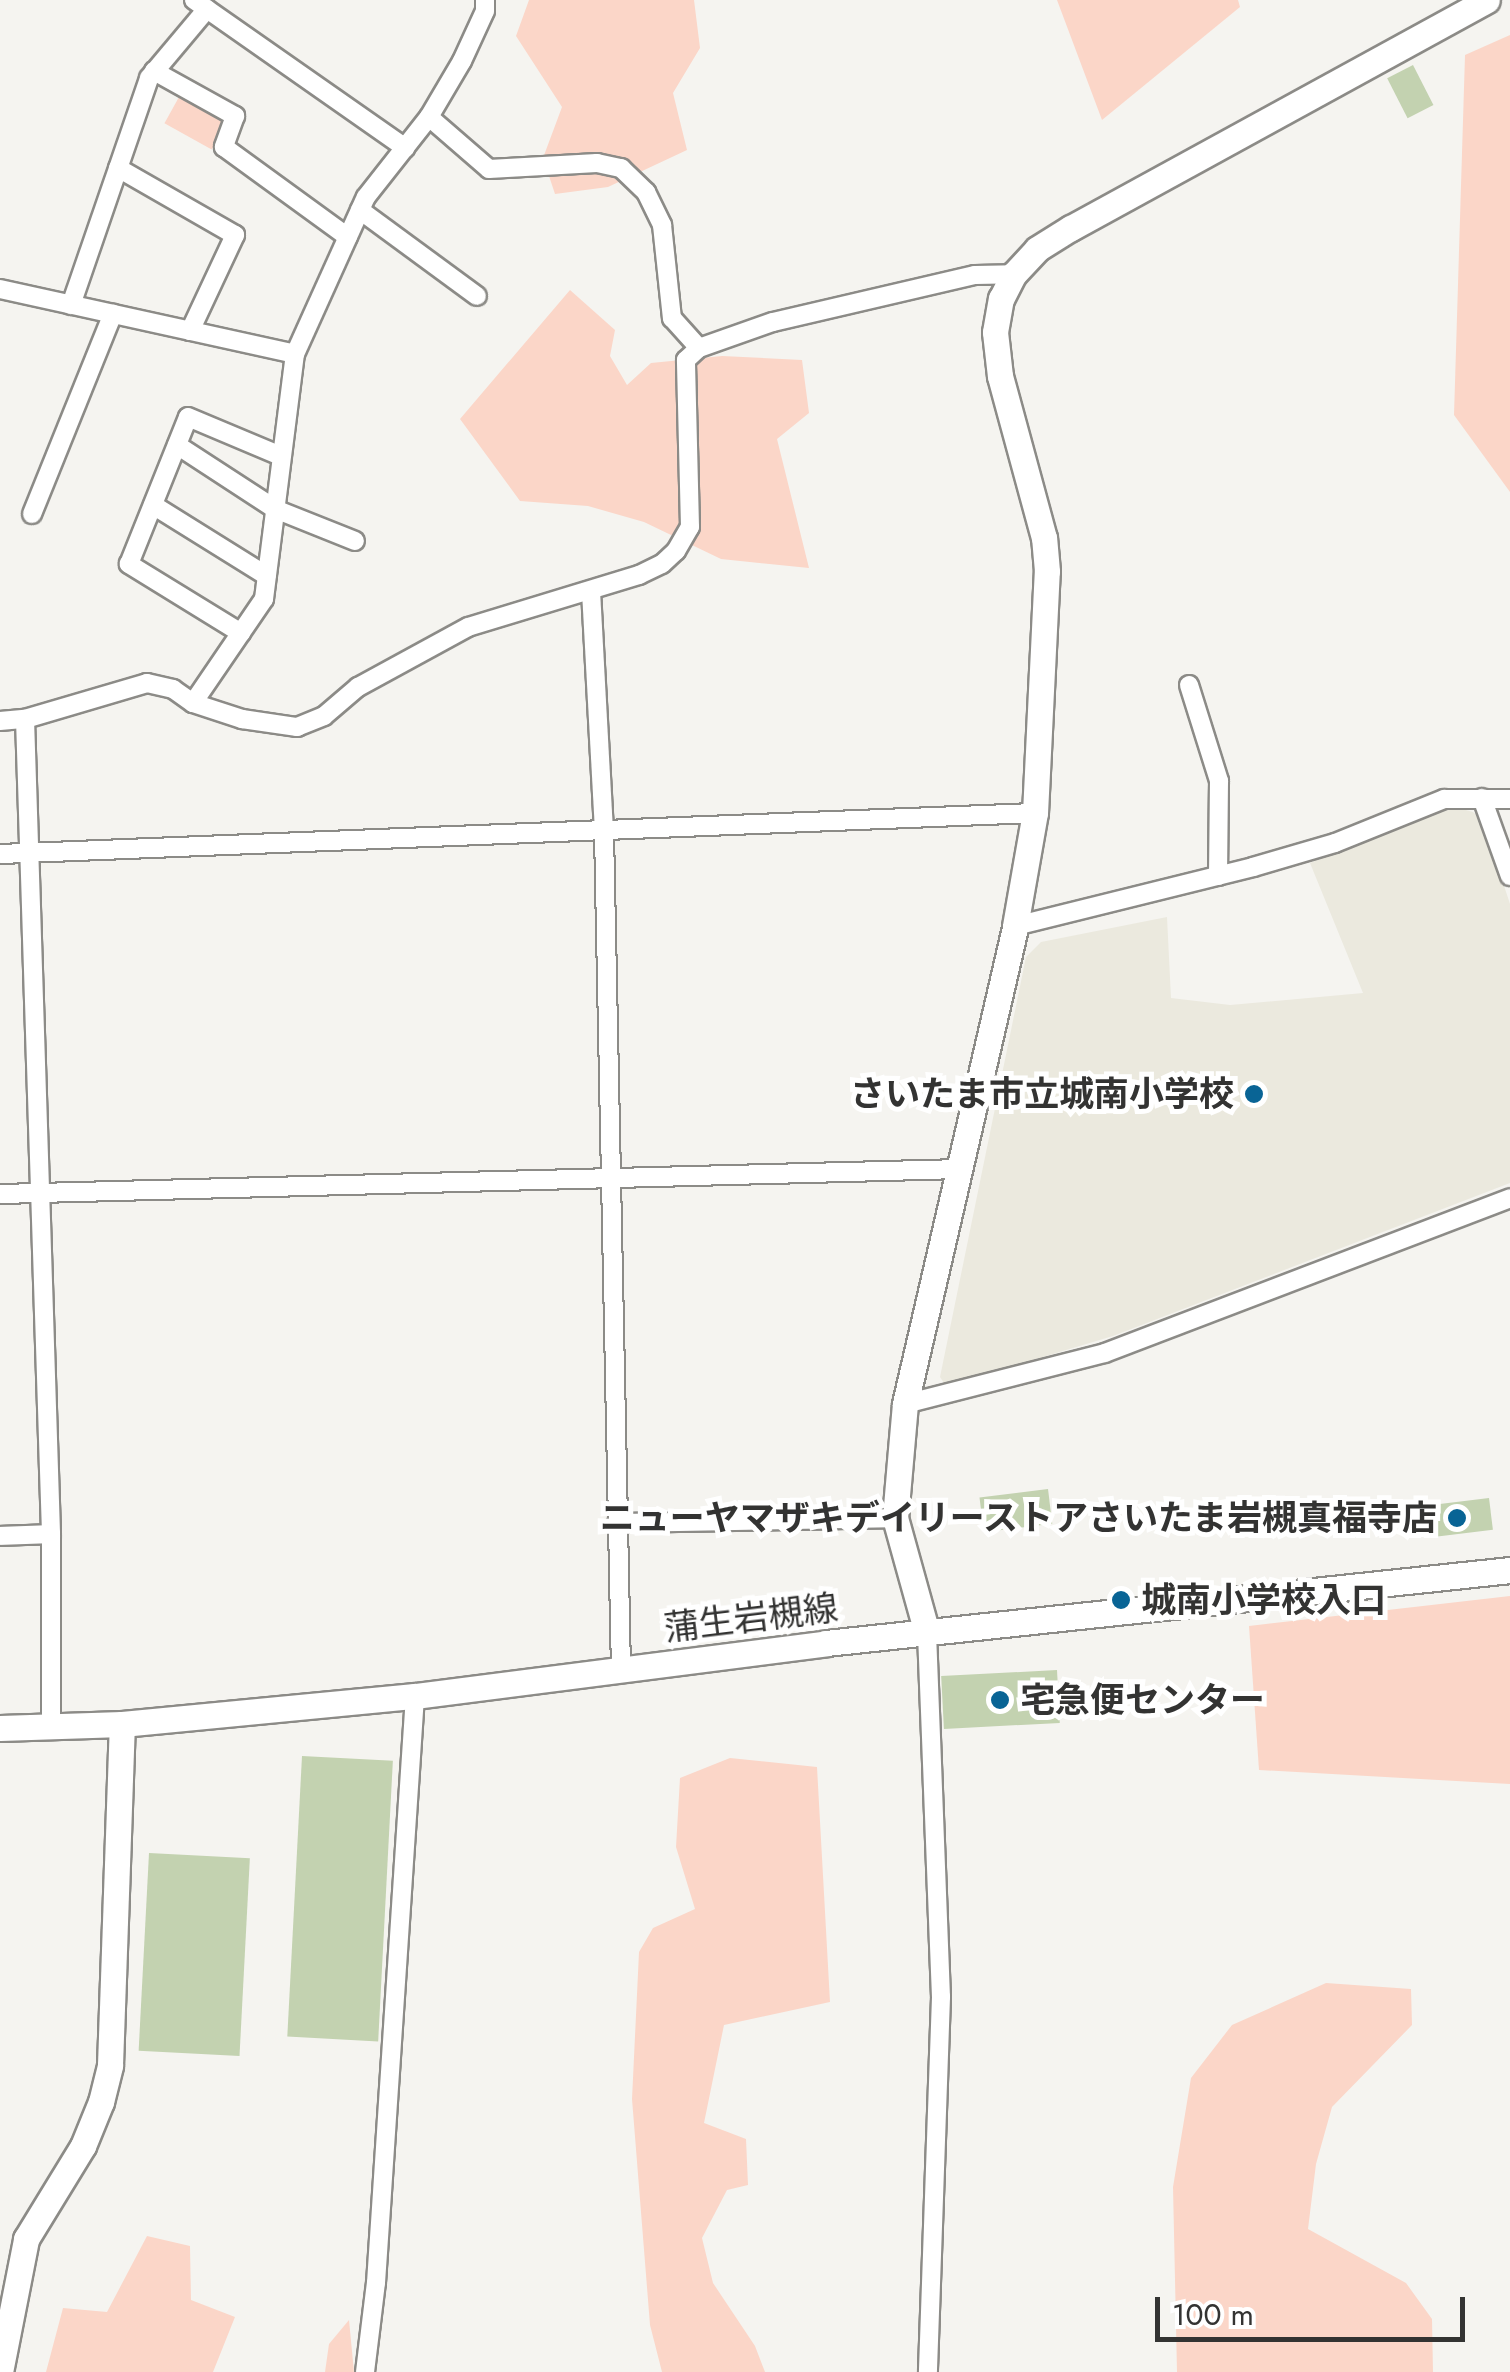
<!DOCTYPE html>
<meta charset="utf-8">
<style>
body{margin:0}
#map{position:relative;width:1510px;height:2372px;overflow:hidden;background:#f5f4f0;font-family:Jost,"Noto Sans JP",sans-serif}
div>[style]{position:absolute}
.built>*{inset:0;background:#ebe9de}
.green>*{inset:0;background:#fbd6c8;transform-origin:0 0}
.building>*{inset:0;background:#c3d2b0;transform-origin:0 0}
.roads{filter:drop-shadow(2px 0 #8c8b87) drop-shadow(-2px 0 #8c8b87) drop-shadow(0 2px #8c8b87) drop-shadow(0 -2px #8c8b87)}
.street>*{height:18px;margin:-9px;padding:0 9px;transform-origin:9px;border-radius:9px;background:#fff}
.secondary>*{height:25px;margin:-12.5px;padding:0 12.5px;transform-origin:12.5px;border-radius:12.5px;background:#fff}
.dots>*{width:28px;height:28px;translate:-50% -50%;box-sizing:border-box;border:5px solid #fff;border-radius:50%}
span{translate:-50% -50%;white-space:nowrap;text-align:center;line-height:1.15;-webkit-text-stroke:10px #fff;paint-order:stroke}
.poi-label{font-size:35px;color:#333332;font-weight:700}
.right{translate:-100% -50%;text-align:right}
.left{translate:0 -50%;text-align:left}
.street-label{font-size:35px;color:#333332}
.scale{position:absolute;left:1155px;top:2297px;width:310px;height:45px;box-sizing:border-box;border:5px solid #333332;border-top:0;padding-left:12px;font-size:30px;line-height:35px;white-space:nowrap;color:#333332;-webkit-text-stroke:8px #fff;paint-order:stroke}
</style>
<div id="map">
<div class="built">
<div style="clip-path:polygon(1444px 804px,1473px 812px,1483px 821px,1510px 904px,1510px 1183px,1113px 1336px,946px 1386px,940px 1377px,1026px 957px,1041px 942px,1167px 917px,1171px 998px,1230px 1005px,1363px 993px,1310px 863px)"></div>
</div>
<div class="green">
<div style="clip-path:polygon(529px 0,694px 0,700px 48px,673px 93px,687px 150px,608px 187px,555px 194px,543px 158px,562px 107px,516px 36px)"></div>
<div style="clip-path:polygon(1057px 0,1238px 0,1240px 7px,1102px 120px)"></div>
<div style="clip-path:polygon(1510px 35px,1510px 492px,1454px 415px,1465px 55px)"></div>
<div style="left:179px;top:97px;width:54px;height:30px;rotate:29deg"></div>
<div style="clip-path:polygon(570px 290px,615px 330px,610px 356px,627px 385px,651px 363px,722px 356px,802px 360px,809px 413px,777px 439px,809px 568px,721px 559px,644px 522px,588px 506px,520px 501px,460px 419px)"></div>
<div style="clip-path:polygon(1510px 1596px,1510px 1784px,1259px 1770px,1249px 1626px)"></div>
<div style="clip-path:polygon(730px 1758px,817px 1767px,830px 2002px,724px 2025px,704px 2123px,746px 2139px,748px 2185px,727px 2190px,702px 2238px,713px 2283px,755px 2346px,765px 2372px,662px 2372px,650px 2325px,632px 2099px,639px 1952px,653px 1928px,695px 1909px,676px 1847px,680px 1778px)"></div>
<div style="clip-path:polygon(1326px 1983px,1411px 1989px,1412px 2025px,1332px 2107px,1316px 2164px,1308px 2229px,1406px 2283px,1432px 2319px,1433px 2372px,1177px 2372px,1173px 2187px,1191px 2078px,1232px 2025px)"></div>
<div style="clip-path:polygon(147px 2236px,190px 2246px,191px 2300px,235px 2317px,213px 2372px,46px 2372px,63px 2308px,107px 2312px)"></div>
<div style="clip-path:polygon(349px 2320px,354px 2372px,325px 2372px,329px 2344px)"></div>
</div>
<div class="building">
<div style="left:1413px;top:65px;width:45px;height:29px;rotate:63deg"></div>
<div style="left:1048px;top:1489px;width:35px;height:69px;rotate:83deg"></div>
<div style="left:1489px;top:1498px;width:32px;height:64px;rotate:83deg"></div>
<div style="left:1057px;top:1670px;width:53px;height:116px;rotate:87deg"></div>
<div style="left:302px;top:1756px;width:91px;height:281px;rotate:3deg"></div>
<div style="left:149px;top:1853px;width:101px;height:198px;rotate:3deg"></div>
</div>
<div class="roads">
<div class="street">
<div style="left:194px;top:0;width:258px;rotate:35deg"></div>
<div style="left:154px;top:71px;width:93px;rotate:29.1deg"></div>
<div style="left:235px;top:116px;width:33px;rotate:110deg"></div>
<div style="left:224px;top:147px;width:153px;rotate:36deg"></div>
<div style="left:429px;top:117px;width:79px;rotate:40.9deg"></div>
<div style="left:489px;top:169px;width:108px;rotate:-3.2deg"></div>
<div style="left:597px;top:163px;width:25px;rotate:12deg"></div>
<div style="left:621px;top:168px;width:35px;rotate:44deg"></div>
<div style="left:646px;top:192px;width:37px;rotate:64deg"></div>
<div style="left:662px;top:225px;width:94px;rotate:83.9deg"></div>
<div style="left:672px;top:318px;width:40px;rotate:48deg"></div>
<div style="left:118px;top:168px;width:135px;rotate:29.8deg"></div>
<div style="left:235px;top:235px;width:106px;rotate:115.1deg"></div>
<div style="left:360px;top:210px;width:145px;rotate:36.3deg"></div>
<div style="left:0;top:289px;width:302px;rotate:12.4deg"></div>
<div style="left:71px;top:305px;width:240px;rotate:-71deg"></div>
<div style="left:149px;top:78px;width:90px;rotate:-50deg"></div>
<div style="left:177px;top:445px;width:117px;rotate:33.1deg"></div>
<div style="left:275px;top:509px;width:86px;rotate:21.8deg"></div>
<div style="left:153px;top:505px;width:134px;rotate:31.9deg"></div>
<div style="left:32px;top:514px;width:216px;rotate:-68deg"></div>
<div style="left:591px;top:591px;width:241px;rotate:86.9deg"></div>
<div style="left:604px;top:832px;width:839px;rotate:88.84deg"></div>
<div style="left:241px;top:633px;width:132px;rotate:-148.4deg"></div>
<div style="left:129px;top:564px;width:158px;rotate:-68.1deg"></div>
<div style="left:188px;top:417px;width:101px;rotate:22.8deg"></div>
<div style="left:1189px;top:685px;width:101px;rotate:72.6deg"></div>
<div style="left:1219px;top:781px;width:95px;rotate:90.6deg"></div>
<div style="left:193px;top:703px;width:126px;rotate:-55.7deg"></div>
<div style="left:264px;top:599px;width:247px;rotate:-82.8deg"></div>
<div style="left:295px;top:354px;width:172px;rotate:-65.7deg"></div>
<div style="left:366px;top:197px;width:102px;rotate:-51.8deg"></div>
<div style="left:429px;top:117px;width:65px;rotate:-59.5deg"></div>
<div style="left:462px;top:61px;width:55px;rotate:-65.3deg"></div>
<div style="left:485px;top:11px;width:11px;rotate:-90deg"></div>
<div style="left:25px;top:719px;width:815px;rotate:88.17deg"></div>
<div style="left:51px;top:1534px;width:192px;rotate:90deg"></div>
<div style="left:0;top:721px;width:25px;rotate:-5deg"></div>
<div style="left:25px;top:719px;width:127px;rotate:-16.4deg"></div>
<div style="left:147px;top:683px;width:27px;rotate:13deg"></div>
<div style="left:173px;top:689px;width:24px;rotate:35deg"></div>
<div style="left:193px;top:703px;width:52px;rotate:18.1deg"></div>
<div style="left:242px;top:719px;width:56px;rotate:8.3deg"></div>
<div style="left:297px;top:727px;width:29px;rotate:-22deg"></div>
<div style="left:324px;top:716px;width:45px;rotate:-40.5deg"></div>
<div style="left:358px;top:687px;width:125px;rotate:-28.6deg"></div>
<div style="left:468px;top:627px;width:179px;rotate:-16.9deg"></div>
<div style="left:639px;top:575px;width:25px;rotate:-26deg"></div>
<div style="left:662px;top:564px;width:19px;rotate:-43deg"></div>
<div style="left:676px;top:551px;width:28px;rotate:-60deg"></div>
<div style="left:690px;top:527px;width:167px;rotate:-91.4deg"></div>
<div style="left:686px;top:360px;width:18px;rotate:-43deg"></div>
<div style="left:699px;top:348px;width:78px;rotate:-19.4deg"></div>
<div style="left:773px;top:322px;width:207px;rotate:-13.1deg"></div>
<div style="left:975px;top:275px;width:39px;rotate:-1deg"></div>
<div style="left:1482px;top:798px;width:83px;rotate:70.3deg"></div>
<div style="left:0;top:854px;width:1036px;rotate:-2.27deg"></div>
<div style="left:1015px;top:926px;width:245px;rotate:-13.9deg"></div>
<div style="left:1253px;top:867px;width:85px;rotate:-16.3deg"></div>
<div style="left:1335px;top:843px;width:118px;rotate:-22deg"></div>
<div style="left:1444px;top:799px;width:66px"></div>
<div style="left:0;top:1194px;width:959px;rotate:-1.49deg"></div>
<div style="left:905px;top:1404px;width:206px;rotate:-14.3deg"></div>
<div style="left:1105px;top:1353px;width:434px;rotate:-20.9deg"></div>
<div style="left:617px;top:1523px;width:278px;rotate:-1deg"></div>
<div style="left:0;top:1536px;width:51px;rotate:-2.2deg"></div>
<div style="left:927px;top:1633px;width:364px;rotate:87.8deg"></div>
<div style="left:941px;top:1997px;width:375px;rotate:92deg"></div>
<div style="left:365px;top:2372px;width:90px;rotate:-83deg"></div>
<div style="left:376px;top:2283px;width:588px;rotate:-86.2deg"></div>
</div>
<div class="secondary">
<div style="left:927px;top:1633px;width:119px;rotate:-105.5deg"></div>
<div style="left:895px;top:1518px;width:114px;rotate:-85deg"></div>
<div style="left:905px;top:1404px;width:490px;rotate:-77deg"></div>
<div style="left:1015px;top:926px;width:115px;rotate:-80deg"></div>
<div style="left:1035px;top:813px;width:242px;rotate:-87.2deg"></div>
<div style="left:1047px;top:571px;width:33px;rotate:-95deg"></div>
<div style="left:1044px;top:538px;width:168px;rotate:-105.2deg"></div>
<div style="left:1000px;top:376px;width:44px;rotate:-96.5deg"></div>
<div style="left:995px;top:332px;width:34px;rotate:-80deg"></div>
<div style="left:1001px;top:299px;width:28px;rotate:-63deg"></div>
<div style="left:1014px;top:274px;width:34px;rotate:-47deg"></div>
<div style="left:1037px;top:249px;width:40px;rotate:-32deg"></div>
<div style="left:1071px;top:228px;width:474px;rotate:-28.7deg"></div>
<div style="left:0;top:1728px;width:122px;rotate:-1.9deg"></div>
<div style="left:122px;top:1724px;width:294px;rotate:-5.5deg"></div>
<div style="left:415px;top:1696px;width:414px;rotate:-7.3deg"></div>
<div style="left:826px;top:1643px;width:688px;rotate:-6.09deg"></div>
<div style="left:0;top:2372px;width:136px;rotate:-78.9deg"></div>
<div style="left:26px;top:2239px;width:109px;rotate:-58.5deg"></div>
<div style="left:83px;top:2146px;width:48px;rotate:-67.8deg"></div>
<div style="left:101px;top:2102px;width:38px;rotate:-76deg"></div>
<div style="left:110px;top:2065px;width:341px;rotate:-88deg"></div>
</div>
</div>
<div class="dots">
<div style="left:1254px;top:1094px;background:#096495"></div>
<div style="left:1457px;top:1518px;background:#096495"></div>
<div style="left:1121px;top:1600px;background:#096495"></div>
<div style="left:1000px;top:1700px;background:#096495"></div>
</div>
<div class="poi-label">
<span class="right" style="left:1234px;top:1094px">さいたま市立城南小学校</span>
<span class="right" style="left:1437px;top:1518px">ニューヤマザキデイリーストアさいたま岩槻真福寺店</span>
<span class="left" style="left:1141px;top:1600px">城南小学校入口</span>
<span class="left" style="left:1020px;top:1700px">宅急便センター</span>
</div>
<div class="street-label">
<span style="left:751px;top:1618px;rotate:-7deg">蒲生岩槻線</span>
</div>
<div class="scale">100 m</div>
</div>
